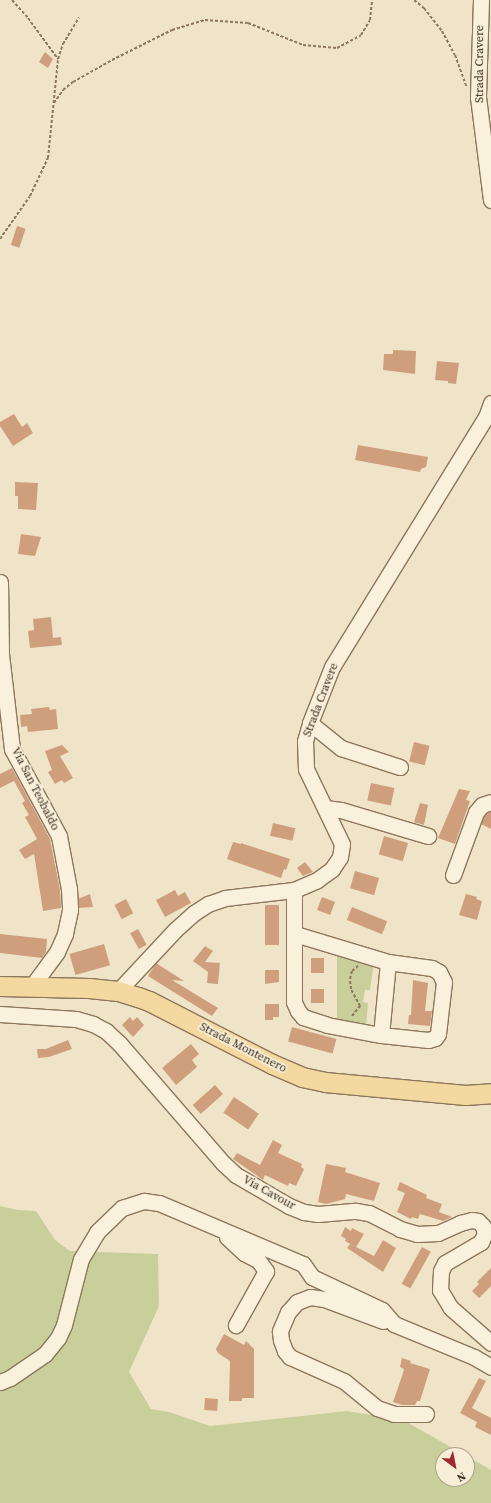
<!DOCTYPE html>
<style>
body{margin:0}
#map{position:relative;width:491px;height:1503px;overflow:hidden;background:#f0e4c8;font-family:"Source Serif 4",serif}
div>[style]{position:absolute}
.green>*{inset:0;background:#c9cf9b}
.building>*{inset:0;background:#cf9f7d;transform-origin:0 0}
.path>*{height:2px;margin-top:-1px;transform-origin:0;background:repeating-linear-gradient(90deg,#8d765c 0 3px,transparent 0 5px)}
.roads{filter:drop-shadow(1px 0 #8d765c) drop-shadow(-1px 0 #8d765c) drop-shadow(0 1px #8d765c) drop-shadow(0 -1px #8d765c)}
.minor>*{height:15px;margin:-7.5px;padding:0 7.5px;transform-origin:7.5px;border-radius:7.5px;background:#faf1dc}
.major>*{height:19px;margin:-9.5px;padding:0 9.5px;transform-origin:9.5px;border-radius:9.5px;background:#f3d9a0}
span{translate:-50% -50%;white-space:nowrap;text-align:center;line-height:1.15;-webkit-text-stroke:3.5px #f7eed8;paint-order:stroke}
.street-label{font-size:12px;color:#3d2e20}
.north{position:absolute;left:435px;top:1447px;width:40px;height:40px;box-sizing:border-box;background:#f7eed8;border:1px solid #ada18e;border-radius:50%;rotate:148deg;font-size:11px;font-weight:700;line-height:16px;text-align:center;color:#3d2e20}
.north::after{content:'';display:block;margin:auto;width:14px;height:18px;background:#9e2a2b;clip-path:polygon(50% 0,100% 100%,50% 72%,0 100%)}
</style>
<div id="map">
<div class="green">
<div style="clip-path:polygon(337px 953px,374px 963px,370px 990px,365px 990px,363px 1002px,368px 1003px,366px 1028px,337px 1022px)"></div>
<div style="clip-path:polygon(0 1206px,18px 1210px,36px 1211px,55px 1240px,70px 1251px,158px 1254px,159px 1306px,129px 1372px,151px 1409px,169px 1412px,210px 1426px,347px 1411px,403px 1420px,465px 1455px,443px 1455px,443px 1479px,467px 1479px,467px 1456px,491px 1470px,491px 1503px,0 1503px)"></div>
</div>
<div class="building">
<div style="clip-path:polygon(45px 52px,53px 59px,48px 68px,39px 62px)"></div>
<div style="left:17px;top:226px;width:9px;height:20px;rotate:18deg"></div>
<div style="clip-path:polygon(393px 350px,416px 351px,415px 374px,383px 370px,384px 354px,393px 354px)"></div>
<div style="clip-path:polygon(437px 361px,459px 363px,456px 384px,448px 383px,448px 381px,435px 380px)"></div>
<div style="clip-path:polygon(14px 414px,22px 427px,27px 423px,33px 433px,13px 446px,0 426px,0 422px)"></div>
<div style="clip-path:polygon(358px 445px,428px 457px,426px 467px,421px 469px,420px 472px,355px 460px)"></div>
<div style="clip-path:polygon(15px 482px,38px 483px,36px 510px,18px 509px,18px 496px,15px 496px)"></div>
<div style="clip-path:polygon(21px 534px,41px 537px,35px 556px,18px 554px)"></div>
<div style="clip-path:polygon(51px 617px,53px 638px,61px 637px,62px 645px,30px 648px,28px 631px,34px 630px,33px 619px)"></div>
<div style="clip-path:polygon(49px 707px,50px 710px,56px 709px,58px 729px,28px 732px,27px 726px,21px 727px,20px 715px,32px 714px,31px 709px)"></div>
<div style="left:414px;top:742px;width:16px;height:20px;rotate:14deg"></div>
<div style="clip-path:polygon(62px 745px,69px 752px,60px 756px,73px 778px,64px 783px,62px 780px,55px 784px,48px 772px,52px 770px,45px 751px)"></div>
<div style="clip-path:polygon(12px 768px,50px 839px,60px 890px,61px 908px,43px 911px,34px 854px,25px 859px,19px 850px,37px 839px,25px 817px,29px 815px,22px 803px,25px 801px,14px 781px,0 788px,0 774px)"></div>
<div style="left:371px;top:783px;width:24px;height:18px;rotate:12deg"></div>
<div style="clip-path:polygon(459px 789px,470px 791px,466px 800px,470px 801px,455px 844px,438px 838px)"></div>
<div style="clip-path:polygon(420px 803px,428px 805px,424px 825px,414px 822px)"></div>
<div style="clip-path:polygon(491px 811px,491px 829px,481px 824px,485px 816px)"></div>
<div style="left:273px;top:823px;width:23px;height:13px;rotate:13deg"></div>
<div style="left:384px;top:836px;width:25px;height:19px;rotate:16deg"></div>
<div style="clip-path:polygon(233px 842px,241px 844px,241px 843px,290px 859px,286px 870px,284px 869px,281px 878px,227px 859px)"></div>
<div style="clip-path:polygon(305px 862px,313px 872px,303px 876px,297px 868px)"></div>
<div style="left:355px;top:871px;width:25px;height:18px;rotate:16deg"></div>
<div style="clip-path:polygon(175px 890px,178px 896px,185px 892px,191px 903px,165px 917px,156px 900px)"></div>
<div style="clip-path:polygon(90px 894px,93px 907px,79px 908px,78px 899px)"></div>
<div style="clip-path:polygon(466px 894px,477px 897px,476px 899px,482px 901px,477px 920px,459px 915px)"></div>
<div style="left:322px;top:897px;width:14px;height:14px;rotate:21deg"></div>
<div style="left:126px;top:899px;width:16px;height:13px;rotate:63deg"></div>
<div style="left:265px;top:905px;width:14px;height:40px"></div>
<div style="left:352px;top:907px;width:38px;height:14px;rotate:22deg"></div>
<div style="left:138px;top:929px;width:18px;height:9px;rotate:61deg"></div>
<div style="clip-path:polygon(0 934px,47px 939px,46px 952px,42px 958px,0 953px)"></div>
<div style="left:104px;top:944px;width:22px;height:36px;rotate:74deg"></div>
<div style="clip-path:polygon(205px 946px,213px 951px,205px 962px,220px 963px,218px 984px,207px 983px,208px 972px,193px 961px)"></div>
<div style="left:311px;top:958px;width:13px;height:15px"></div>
<div style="clip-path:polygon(156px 963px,184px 981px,172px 980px,218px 1008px,212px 1016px,148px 976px)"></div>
<div style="clip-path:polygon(265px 970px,279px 970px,279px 982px,265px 984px)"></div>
<div style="clip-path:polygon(413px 980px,428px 983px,425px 1011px,432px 1011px,430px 1026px,408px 1024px,409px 1015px,411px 1015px)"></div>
<div style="left:311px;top:989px;width:13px;height:14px"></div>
<div style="clip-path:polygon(265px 1004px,279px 1004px,279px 1017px,273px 1017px,273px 1020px,265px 1020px)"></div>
<div style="clip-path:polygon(130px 1017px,133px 1021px,137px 1017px,144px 1025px,133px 1037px,122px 1025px)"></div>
<div style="left:292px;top:1027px;width:46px;height:15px;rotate:15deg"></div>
<div style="clip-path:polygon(68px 1040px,72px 1049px,49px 1057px,38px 1058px,37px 1049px,46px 1049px)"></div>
<div style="clip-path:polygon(191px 1044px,199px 1054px,192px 1060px,197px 1067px,176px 1085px,162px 1068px)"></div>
<div style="left:215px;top:1085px;width:12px;height:30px;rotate:48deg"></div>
<div style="left:234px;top:1097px;width:30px;height:19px;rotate:34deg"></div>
<div style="clip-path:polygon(273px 1140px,282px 1145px,278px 1153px,302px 1164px,301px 1167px,304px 1169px,296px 1186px,289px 1183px,288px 1186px,265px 1175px,263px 1180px,233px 1159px,237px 1153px,260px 1165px)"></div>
<div style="clip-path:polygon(326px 1164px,346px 1168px,345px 1172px,380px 1183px,374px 1201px,346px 1194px,345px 1199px,326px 1204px,318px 1202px)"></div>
<div style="clip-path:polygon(400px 1182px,427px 1195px,426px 1198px,442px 1204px,439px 1212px,452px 1217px,443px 1221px,420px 1214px,418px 1219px,412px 1217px,411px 1219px,397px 1212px,405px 1193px,397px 1190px)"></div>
<div style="clip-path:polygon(345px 1227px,351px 1231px,352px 1228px,364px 1234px,356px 1247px,374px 1256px,383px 1240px,396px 1248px,383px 1272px,347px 1248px,350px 1244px,356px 1247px,345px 1241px,346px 1239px,341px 1236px)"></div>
<div style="left:422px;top:1247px;width:10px;height:42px;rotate:29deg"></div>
<div style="clip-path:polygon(491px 1268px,491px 1286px,479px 1298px,472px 1291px,479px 1284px,477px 1282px)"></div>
<div style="clip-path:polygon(224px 1334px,244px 1345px,246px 1341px,254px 1349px,254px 1398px,242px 1398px,242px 1401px,229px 1401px,230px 1361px,218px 1353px,216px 1349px)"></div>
<div style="clip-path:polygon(402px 1358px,411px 1361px,410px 1363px,430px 1369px,420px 1401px,417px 1401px,415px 1405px,402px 1405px,393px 1402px,403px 1373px,404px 1369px,400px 1367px)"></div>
<div style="clip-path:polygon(479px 1378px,486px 1381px,472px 1408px,491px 1418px,491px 1435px,475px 1427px,477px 1422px,460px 1413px)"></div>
<div style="left:205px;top:1398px;width:13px;height:12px;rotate:4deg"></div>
</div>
<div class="path">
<div style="left:12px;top:0;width:24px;rotate:48deg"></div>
<div style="left:28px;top:18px;width:51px;rotate:53.8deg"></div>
<div style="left:414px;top:0;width:13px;rotate:39deg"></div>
<div style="left:424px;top:8px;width:29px;rotate:52deg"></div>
<div style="left:442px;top:31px;width:27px;rotate:62deg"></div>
<div style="left:455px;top:55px;width:33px;rotate:70deg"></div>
<div style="left:54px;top:103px;width:16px;rotate:-55deg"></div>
<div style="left:63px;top:90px;width:13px;rotate:-39deg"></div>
<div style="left:73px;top:82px;width:45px;rotate:-29.4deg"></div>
<div style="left:112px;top:60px;width:67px;rotate:-26.6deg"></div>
<div style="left:172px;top:30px;width:34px;rotate:-17deg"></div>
<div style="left:205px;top:20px;width:43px;rotate:4deg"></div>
<div style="left:248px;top:23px;width:59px;rotate:21.8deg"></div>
<div style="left:303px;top:45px;width:34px;rotate:5deg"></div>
<div style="left:337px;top:48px;width:27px;rotate:-28deg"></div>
<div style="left:361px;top:35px;width:17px;rotate:-59deg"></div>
<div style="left:370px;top:20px;width:20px;rotate:-84deg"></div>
<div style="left:0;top:239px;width:52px;rotate:-55.1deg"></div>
<div style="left:30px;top:196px;width:42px;rotate:-64.7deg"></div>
<div style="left:48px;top:158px;width:100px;rotate:-84.2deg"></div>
<div style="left:58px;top:59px;width:16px;rotate:-72deg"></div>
<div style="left:63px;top:44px;width:31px;rotate:-59deg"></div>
<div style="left:352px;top:1016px;width:13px;rotate:-51deg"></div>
<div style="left:360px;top:1006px;width:19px;rotate:-118deg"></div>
<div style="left:351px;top:989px;width:10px;rotate:-96deg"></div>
<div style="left:350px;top:979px;width:8px;rotate:-76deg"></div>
<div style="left:352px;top:971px;width:8px;rotate:-40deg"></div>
</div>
<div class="roads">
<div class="minor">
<div style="left:481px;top:0;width:97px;rotate:91.8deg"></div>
<div style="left:478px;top:97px;width:104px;rotate:82.8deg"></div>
<div style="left:0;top:582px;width:72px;rotate:89.2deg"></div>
<div style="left:1px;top:654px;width:96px;rotate:83.4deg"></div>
<div style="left:12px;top:749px;width:99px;rotate:61.6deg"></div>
<div style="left:59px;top:836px;width:54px;rotate:79.3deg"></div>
<div style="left:69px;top:889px;width:21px;rotate:87deg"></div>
<div style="left:70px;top:910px;width:25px;rotate:102deg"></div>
<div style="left:65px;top:934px;width:20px;rotate:114deg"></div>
<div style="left:57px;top:952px;width:42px;rotate:126.3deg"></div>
<div style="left:310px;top:723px;width:40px;rotate:39deg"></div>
<div style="left:341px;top:748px;width:62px;rotate:17.9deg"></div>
<div style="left:325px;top:808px;width:16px;rotate:7deg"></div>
<div style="left:341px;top:810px;width:91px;rotate:16.6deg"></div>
<div style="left:453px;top:875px;width:67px;rotate:-69.9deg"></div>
<div style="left:476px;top:812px;width:9px;rotate:-49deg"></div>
<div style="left:482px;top:805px;width:9px;rotate:-18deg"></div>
<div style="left:294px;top:890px;width:112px;rotate:90deg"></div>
<div style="left:294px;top:1002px;width:10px;rotate:66deg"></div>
<div style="left:298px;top:1011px;width:8px;rotate:50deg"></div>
<div style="left:303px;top:1017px;width:25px;rotate:18deg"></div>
<div style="left:327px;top:1025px;width:55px;rotate:10.5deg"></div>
<div style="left:381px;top:1035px;width:73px;rotate:-84.5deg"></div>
<div style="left:295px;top:934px;width:97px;rotate:16.8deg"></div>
<div style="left:388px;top:962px;width:44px;rotate:7.8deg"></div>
<div style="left:432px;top:968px;width:8px;rotate:30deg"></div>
<div style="left:439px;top:972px;width:11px;rotate:63deg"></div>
<div style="left:444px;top:982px;width:52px;rotate:96.6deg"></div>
<div style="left:438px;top:1034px;width:5px;rotate:127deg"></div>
<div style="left:435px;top:1038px;width:7px;rotate:164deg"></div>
<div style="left:428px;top:1040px;width:47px;rotate:-173.9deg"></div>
<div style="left:118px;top:991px;width:83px;rotate:-46.9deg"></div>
<div style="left:175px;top:930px;width:25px;rotate:-42deg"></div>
<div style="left:194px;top:913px;width:17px;rotate:-33deg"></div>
<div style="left:208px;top:904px;width:18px;rotate:-19deg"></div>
<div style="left:225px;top:898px;width:69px;rotate:-6.6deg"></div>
<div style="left:294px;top:890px;width:25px;rotate:-23deg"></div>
<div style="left:317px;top:880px;width:19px;rotate:-36deg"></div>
<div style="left:332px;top:869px;width:14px;rotate:-56deg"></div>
<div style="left:340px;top:857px;width:13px;rotate:-81deg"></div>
<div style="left:342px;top:844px;width:83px;rotate:-115.6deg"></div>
<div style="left:306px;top:769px;width:28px;rotate:-92deg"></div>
<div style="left:305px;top:741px;width:19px;rotate:-74deg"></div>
<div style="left:310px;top:723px;width:60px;rotate:-68.6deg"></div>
<div style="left:332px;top:667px;width:294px;rotate:-58.4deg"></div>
<div style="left:486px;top:417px;width:15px;rotate:-70deg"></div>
<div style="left:0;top:1014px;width:76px;rotate:3.8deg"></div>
<div style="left:76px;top:1019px;width:18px;rotate:16deg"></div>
<div style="left:93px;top:1024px;width:15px;rotate:28deg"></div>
<div style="left:106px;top:1031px;width:18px;rotate:43deg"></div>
<div style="left:119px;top:1043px;width:159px;rotate:49.1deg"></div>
<div style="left:223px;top:1163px;width:18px;rotate:43deg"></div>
<div style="left:236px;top:1175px;width:61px;rotate:30.3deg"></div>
<div style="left:289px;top:1206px;width:16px;rotate:22deg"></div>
<div style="left:304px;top:1212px;width:14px;rotate:8deg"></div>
<div style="left:318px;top:1214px;width:38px;rotate:-5deg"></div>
<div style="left:356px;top:1211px;width:13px;rotate:9deg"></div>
<div style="left:369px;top:1213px;width:35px;rotate:27deg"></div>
<div style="left:400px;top:1229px;width:18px;rotate:16deg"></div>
<div style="left:417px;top:1234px;width:21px;rotate:-3deg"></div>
<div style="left:438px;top:1233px;width:24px;rotate:-24deg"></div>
<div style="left:460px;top:1223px;width:12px;rotate:-14deg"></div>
<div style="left:472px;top:1220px;width:6px;rotate:9deg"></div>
<div style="left:478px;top:1221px;width:7px;rotate:45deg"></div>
<div style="left:483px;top:1226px;width:7px;rotate:74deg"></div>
<div style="left:485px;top:1233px;width:10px;rotate:114deg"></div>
<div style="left:481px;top:1242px;width:42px;rotate:149.7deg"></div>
<div style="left:445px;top:1263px;width:9px;rotate:117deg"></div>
<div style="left:441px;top:1271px;width:19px;rotate:93deg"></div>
<div style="left:440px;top:1290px;width:21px;rotate:59deg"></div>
<div style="left:451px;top:1308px;width:53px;rotate:41.2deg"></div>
<div style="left:227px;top:1237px;width:23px;rotate:43deg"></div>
<div style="left:244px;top:1253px;width:16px;rotate:27deg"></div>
<div style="left:258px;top:1260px;width:14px;rotate:54deg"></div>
<div style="left:266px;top:1271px;width:62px;rotate:119.1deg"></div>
<div style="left:383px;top:1321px;width:63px;rotate:-159.6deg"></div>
<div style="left:324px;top:1299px;width:14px;rotate:-172deg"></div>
<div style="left:310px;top:1297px;width:14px;rotate:159deg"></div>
<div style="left:297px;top:1302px;width:13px;rotate:132deg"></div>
<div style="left:288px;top:1312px;width:21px;rotate:113deg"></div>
<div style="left:280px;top:1331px;width:9px;rotate:84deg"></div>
<div style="left:281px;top:1340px;width:12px;rotate:70deg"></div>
<div style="left:285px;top:1351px;width:8px;rotate:50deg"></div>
<div style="left:290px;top:1357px;width:59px;rotate:24deg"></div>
<div style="left:344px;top:1381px;width:43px;rotate:39.3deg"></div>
<div style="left:377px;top:1408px;width:18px;rotate:19deg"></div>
<div style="left:394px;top:1414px;width:32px"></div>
<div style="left:0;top:1382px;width:11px;rotate:-22deg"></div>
<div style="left:10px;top:1378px;width:42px;rotate:-34.4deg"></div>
<div style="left:45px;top:1354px;width:21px;rotate:-51deg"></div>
<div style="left:58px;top:1338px;width:14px;rotate:-65deg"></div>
<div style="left:64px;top:1325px;width:68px;rotate:-75.6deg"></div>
<div style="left:81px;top:1259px;width:31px;rotate:-59deg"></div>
<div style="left:97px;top:1232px;width:35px;rotate:-44deg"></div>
<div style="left:122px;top:1208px;width:23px;rotate:-18deg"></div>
<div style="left:144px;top:1201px;width:15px;rotate:8deg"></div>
<div style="left:159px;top:1203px;width:156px;rotate:23deg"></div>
<div style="left:303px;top:1264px;width:16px;rotate:55deg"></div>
<div style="left:312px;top:1277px;width:77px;rotate:25.2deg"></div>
<div style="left:382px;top:1310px;width:18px;rotate:49deg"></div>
<div style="left:394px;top:1324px;width:87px;rotate:22.4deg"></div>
<div style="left:474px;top:1357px;width:20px;rotate:30deg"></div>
</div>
<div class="major">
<div style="left:0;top:986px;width:89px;rotate:1.3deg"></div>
<div style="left:89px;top:988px;width:29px;rotate:6deg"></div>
<div style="left:118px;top:991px;width:21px;rotate:17deg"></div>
<div style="left:138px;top:997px;width:12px;rotate:20deg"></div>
<div style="left:149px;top:1001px;width:138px;rotate:27.1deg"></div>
<div style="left:272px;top:1064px;width:33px;rotate:23deg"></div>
<div style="left:302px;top:1077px;width:24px;rotate:12deg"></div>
<div style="left:325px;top:1082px;width:141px;rotate:5.3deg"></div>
<div style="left:465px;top:1095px;width:26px;rotate:-4deg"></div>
</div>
</div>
<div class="street-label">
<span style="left:480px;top:64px;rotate:-90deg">Strada Cravere</span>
<span style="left:321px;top:700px;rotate:-69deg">Strada Cravere</span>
<span style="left:35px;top:789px;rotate:63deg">Via San Teobaldo</span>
<span style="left:243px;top:1048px;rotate:27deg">Strada Montenero</span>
<span style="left:269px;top:1193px;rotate:29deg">Via Cavour</span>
</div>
<div class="north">N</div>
</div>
